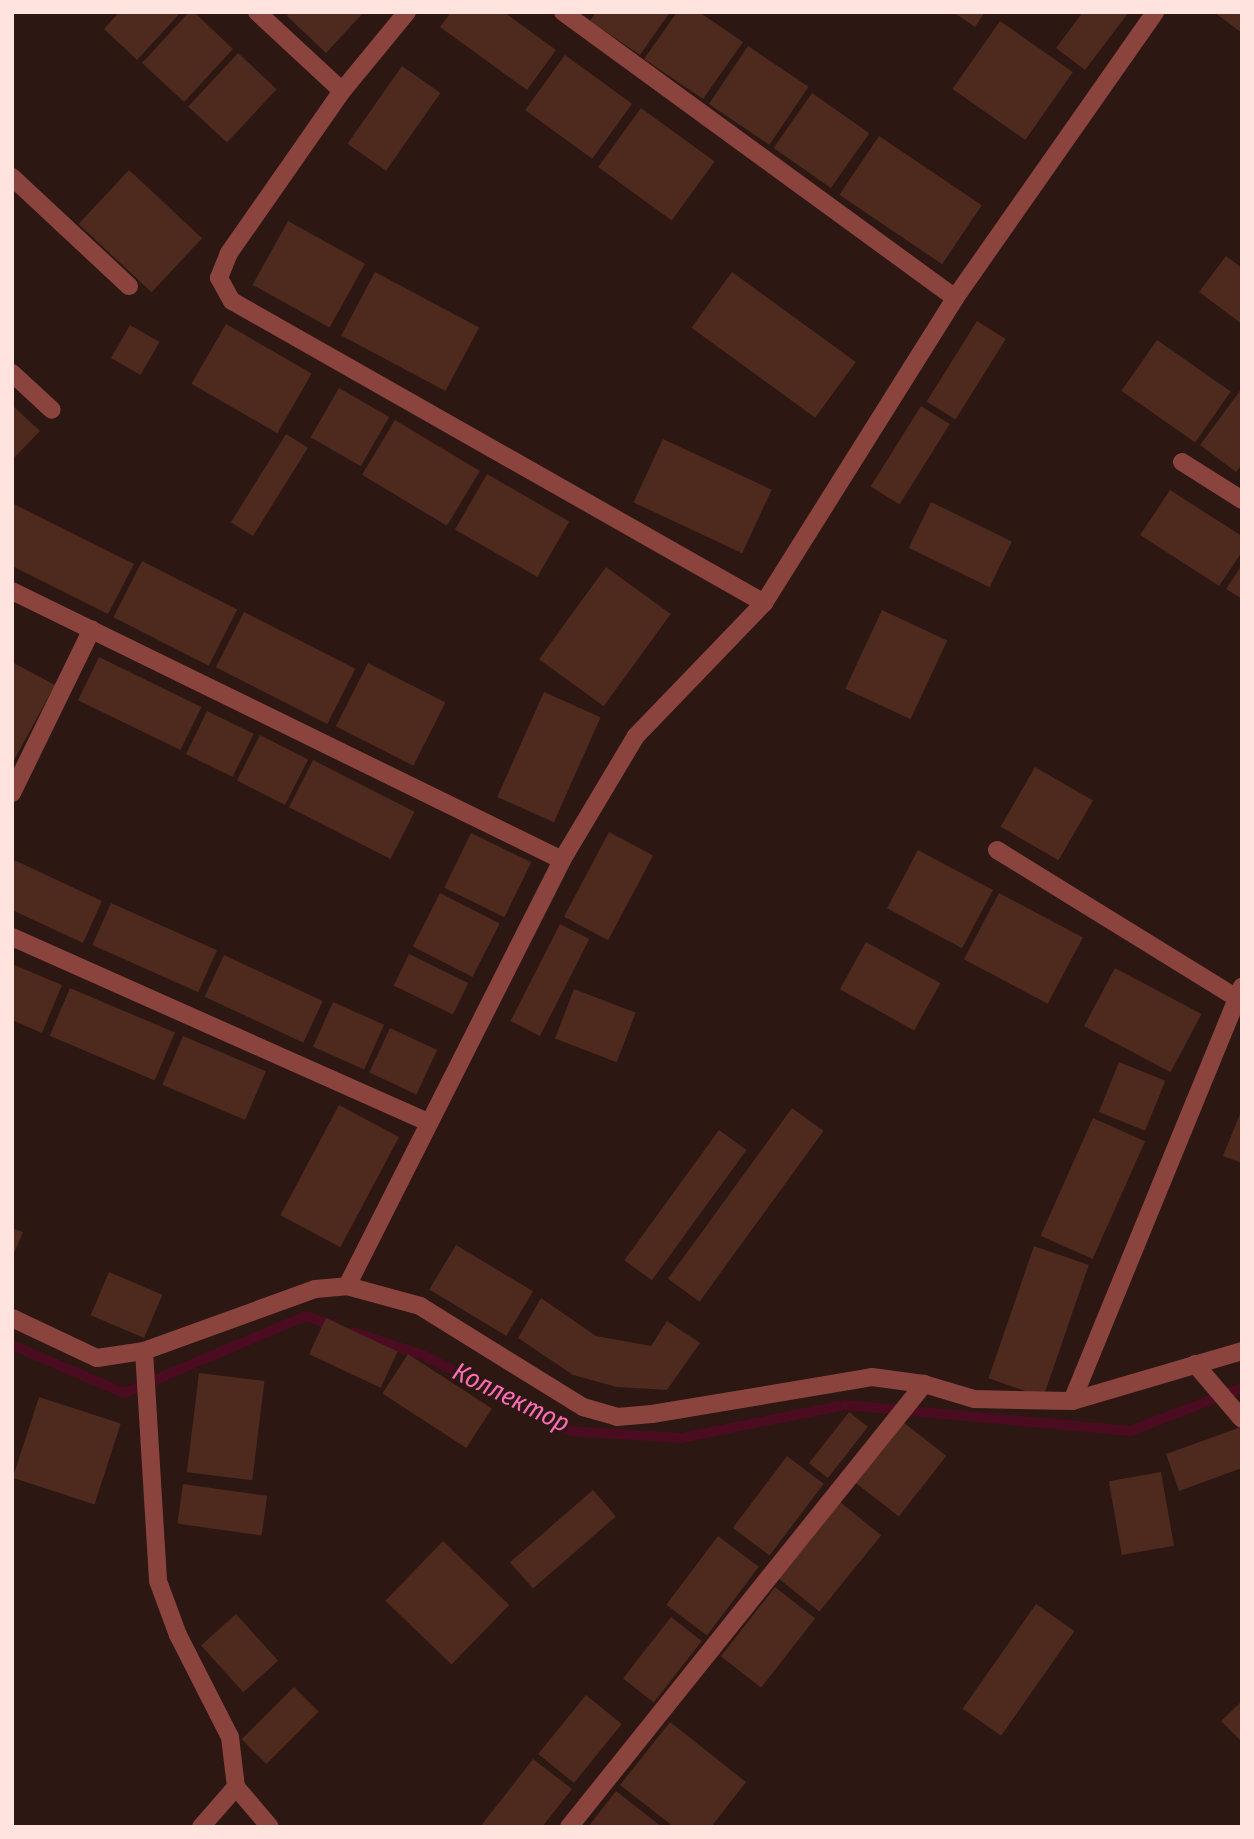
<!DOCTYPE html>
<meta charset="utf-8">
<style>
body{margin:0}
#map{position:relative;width:1254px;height:1839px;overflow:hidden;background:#2c1712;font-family:"Fira Sans Condensed",sans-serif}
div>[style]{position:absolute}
.stream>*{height:10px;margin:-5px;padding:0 5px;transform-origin:5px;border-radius:5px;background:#4b0c21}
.building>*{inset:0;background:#4d291e;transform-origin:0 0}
.minor>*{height:18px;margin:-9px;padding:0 9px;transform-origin:9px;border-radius:9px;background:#8b433e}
span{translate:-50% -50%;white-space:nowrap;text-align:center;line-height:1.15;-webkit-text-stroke:6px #2c1712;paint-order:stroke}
.water-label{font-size:26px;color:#fd6db7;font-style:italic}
.frame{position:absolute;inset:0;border:14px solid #ffe3de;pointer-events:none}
</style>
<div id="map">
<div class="stream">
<div style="left:353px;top:1332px;width:76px;rotate:18.4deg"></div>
<div style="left:425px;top:1356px;width:163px;rotate:27.3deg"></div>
<div style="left:570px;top:1431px;width:111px;rotate:3.6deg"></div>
<div style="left:681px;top:1438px;width:167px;rotate:-11.4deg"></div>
<div style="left:845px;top:1405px;width:286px;rotate:5.2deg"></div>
<div style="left:1130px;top:1431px;width:120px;rotate:-21deg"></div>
<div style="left:12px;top:1345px;width:122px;rotate:23.2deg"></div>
<div style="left:124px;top:1393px;width:197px;rotate:-23deg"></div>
<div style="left:305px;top:1316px;width:32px;rotate:18deg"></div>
</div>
<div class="building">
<div style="clip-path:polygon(119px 12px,181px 12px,137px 60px,104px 29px)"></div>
<div style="clip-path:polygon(189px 12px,194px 12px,233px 49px,184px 102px,142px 63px)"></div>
<div style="clip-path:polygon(290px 12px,364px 12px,326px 53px,287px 16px)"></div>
<div style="clip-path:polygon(451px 12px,504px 12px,556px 50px,527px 90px,440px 27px)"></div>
<div style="clip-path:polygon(596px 12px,670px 12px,640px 55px,590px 21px)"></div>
<div style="clip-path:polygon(677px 12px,699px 12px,743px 42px,703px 99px,644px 59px)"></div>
<div style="clip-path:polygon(953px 12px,985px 12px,975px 27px)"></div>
<div style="clip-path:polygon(1083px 12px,1129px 12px,1085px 70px,1056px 48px)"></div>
<div style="clip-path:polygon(1214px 12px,1242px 12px,1242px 33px)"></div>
<div style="left:1000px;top:21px;width:89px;height:83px;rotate:35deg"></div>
<div style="left:748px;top:46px;width:73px;height:70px;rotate:34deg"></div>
<div style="left:238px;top:53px;width:53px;height:73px;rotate:43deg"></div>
<div style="left:565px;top:55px;width:83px;height:68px;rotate:36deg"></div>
<div style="left:402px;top:66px;width:47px;height:95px;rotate:35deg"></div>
<div style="left:812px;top:93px;width:70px;height:67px;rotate:35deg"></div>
<div style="left:641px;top:108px;width:91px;height:73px;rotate:36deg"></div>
<div style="left:879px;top:136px;width:124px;height:71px;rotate:34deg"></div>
<div style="left:129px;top:170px;width:100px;height:74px;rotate:43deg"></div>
<div style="left:288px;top:221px;width:88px;height:73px;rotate:29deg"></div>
<div style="clip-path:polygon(1226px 256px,1242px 268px,1242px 324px,1199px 292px)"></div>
<div style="left:375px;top:272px;width:118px;height:72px;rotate:28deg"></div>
<div style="left:732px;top:272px;width:153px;height:69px;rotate:36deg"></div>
<div style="left:977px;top:321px;width:34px;height:95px;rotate:32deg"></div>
<div style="left:226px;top:324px;width:99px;height:69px;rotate:30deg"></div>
<div style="left:130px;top:325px;width:34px;height:38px;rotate:30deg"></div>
<div style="left:1157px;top:340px;width:90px;height:62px;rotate:35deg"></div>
<div style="left:339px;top:388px;width:58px;height:57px;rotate:30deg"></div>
<div style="clip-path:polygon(1242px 388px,1242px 465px,1236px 472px,1200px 445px)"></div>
<div style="clip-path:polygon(12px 405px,40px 431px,12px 460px)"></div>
<div style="left:921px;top:406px;width:34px;height:95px;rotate:32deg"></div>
<div style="left:395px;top:420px;width:99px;height:64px;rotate:31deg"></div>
<div style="left:286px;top:434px;width:26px;height:104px;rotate:32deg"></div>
<div style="left:663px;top:439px;width:120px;height:70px;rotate:25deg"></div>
<div style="left:487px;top:474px;width:95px;height:64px;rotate:30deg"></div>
<div style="clip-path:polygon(1170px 490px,1242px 536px,1242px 552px,1219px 586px,1140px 535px)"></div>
<div style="left:931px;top:502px;width:90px;height:51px;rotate:26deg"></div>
<div style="clip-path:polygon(12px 503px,134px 564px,108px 614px,12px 566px)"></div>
<div style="left:142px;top:561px;width:107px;height:63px;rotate:27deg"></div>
<div style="clip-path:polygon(1242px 565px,1242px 599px,1226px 589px)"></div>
<div style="left:606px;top:567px;width:80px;height:114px;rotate:36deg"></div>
<div style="left:882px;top:610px;width:72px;height:87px;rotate:25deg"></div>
<div style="left:244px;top:612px;width:125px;height:62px;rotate:27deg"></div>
<div style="left:99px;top:657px;width:114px;height:48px;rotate:26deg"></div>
<div style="clip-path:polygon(12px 662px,55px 685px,12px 764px)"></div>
<div style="left:368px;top:663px;width:87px;height:71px;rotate:27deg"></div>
<div style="left:544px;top:692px;width:62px;height:115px;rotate:24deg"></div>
<div style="left:207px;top:711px;width:52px;height:48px;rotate:26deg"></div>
<div style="left:260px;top:735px;width:54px;height:51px;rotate:27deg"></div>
<div style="left:313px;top:760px;width:114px;height:53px;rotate:27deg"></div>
<div style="left:1035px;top:767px;width:67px;height:69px;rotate:30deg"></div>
<div style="left:609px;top:832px;width:50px;height:96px;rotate:28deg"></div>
<div style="left:471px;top:833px;width:67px;height:61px;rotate:26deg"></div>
<div style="left:918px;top:850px;width:85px;height:66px;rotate:28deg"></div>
<div style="clip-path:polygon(12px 859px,102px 901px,83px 943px,12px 910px)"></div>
<div style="left:440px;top:893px;width:67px;height:60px;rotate:27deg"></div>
<div style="left:999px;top:893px;width:95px;height:75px;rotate:28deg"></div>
<div style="left:111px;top:903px;width:116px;height:46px;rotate:24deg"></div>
<div style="left:560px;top:924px;width:33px;height:109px;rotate:27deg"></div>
<div style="left:866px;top:942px;width:85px;height:54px;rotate:29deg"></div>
<div style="left:409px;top:954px;width:66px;height:35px;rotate:26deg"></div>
<div style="left:224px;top:955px;width:109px;height:46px;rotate:25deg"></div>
<div style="clip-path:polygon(12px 964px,62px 985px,42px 1033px,12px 1020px)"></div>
<div style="left:1115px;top:968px;width:98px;height:66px;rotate:28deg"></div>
<div style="left:70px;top:988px;width:114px;height:52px;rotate:23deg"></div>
<div style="left:574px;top:989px;width:66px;height:53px;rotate:21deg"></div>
<div style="left:333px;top:1002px;width:56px;height:49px;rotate:24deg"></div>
<div style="left:390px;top:1028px;width:52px;height:49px;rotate:25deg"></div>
<div style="left:183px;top:1036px;width:90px;height:53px;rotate:23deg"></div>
<div style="left:1119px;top:1062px;width:50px;height:54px;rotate:22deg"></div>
<div style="left:339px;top:1105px;width:68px;height:125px;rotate:28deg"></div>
<div style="left:792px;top:1108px;width:39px;height:211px;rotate:36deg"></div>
<div style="clip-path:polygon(1242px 1109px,1242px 1163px,1223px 1156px)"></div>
<div style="left:1093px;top:1118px;width:57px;height:129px;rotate:24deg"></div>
<div style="left:719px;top:1130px;width:34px;height:161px;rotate:36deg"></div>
<div style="clip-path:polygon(12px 1228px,23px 1232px,12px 1258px)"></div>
<div style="left:456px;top:1245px;width:90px;height:52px;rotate:31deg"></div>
<div style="left:1034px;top:1246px;width:58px;height:140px;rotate:19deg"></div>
<div style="left:109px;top:1272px;width:58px;height:47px;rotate:23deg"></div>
<div style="clip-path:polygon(541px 1298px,596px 1336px,651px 1346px,667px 1321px,700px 1343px,667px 1390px,617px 1387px,573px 1375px,518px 1338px)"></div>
<div style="left:326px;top:1318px;width:79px;height:40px;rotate:25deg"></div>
<div style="left:408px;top:1354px;width:100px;height:47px;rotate:33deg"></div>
<div style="left:199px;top:1373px;width:66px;height:100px;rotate:7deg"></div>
<div style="left:39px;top:1397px;width:86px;height:85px;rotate:18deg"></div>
<div style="left:849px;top:1412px;width:24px;height:65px;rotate:38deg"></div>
<div style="left:903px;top:1422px;width:55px;height:77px;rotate:38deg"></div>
<div style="clip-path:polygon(1241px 1427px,1242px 1468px,1179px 1491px,1166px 1454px)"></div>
<div style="left:787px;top:1456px;width:46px;height:90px;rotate:37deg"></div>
<div style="left:1161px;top:1472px;width:75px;height:53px;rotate:80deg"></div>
<div style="left:183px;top:1484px;width:85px;height:40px;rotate:8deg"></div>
<div style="left:593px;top:1490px;width:35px;height:110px;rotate:49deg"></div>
<div style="left:840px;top:1502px;width:53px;height:98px;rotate:39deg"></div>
<div style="left:718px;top:1536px;width:51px;height:86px;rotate:37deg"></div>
<div style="left:443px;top:1541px;width:92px;height:83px;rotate:44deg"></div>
<div style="left:775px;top:1587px;width:51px;height:88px;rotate:38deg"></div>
<div style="left:1036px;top:1604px;width:47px;height:128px;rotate:35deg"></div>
<div style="left:236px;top:1614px;width:63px;height:47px;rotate:48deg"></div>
<div style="left:671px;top:1617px;width:39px;height:78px;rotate:38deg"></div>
<div style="left:294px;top:1687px;width:35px;height:74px;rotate:45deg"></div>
<div style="left:586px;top:1695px;width:46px;height:76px;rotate:39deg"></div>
<div style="clip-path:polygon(1242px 1701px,1242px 1742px,1221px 1721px)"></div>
<div style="clip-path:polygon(670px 1722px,746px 1782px,711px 1827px,674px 1827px,620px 1785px)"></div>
<div style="clip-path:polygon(533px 1759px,572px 1789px,542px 1827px,480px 1827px)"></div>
<div style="clip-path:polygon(616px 1791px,662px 1827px,588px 1827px)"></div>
</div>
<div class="minor">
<div style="left:257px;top:12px;width:116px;rotate:42.9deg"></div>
<div style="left:407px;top:12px;width:102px;rotate:129.4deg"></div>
<div style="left:342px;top:91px;width:198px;rotate:124.9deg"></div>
<div style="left:229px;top:253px;width:27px;rotate:112deg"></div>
<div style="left:219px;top:278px;width:26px;rotate:61deg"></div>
<div style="left:232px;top:301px;width:612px;rotate:29.58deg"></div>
<div style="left:563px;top:12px;width:485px;rotate:36.1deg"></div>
<div style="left:12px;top:177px;width:160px;rotate:43deg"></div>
<div style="left:12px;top:373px;width:54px;rotate:42.8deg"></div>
<div style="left:1182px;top:462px;width:71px;rotate:32.3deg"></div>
<div style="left:12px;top:591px;width:612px;rotate:26.06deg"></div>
<div style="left:12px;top:793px;width:182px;rotate:-64deg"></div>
<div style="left:997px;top:850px;width:282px;rotate:31.7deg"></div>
<div style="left:12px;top:937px;width:455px;rotate:24deg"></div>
<div style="left:347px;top:1286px;width:477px;rotate:-63.2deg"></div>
<div style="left:562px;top:860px;width:144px;rotate:-59.2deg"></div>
<div style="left:636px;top:736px;width:185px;rotate:-46.1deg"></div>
<div style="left:764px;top:603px;width:360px;rotate:-57.9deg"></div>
<div style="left:955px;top:298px;width:349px;rotate:-55deg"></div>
<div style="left:12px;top:1318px;width:94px;rotate:25.2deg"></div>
<div style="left:97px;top:1358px;width:48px;rotate:-8.5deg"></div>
<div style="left:144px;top:1351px;width:182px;rotate:-19.9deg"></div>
<div style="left:315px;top:1289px;width:32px;rotate:-5deg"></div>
<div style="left:347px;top:1286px;width:76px;rotate:15.3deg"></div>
<div style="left:420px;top:1306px;width:192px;rotate:31.8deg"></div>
<div style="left:583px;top:1407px;width:35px;rotate:16deg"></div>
<div style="left:617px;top:1417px;width:35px;rotate:-5deg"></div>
<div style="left:652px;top:1414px;width:223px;rotate:-9.5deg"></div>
<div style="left:872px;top:1377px;width:52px;rotate:7.7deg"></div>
<div style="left:924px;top:1384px;width:52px;rotate:16.7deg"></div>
<div style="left:974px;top:1399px;width:98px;rotate:1.2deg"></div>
<div style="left:1072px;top:1401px;width:177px;rotate:-16.4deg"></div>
<div style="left:144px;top:1351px;width:230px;rotate:86.5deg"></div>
<div style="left:158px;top:1581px;width:58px;rotate:69.7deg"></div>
<div style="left:178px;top:1635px;width:114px;rotate:63deg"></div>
<div style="left:230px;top:1737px;width:50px;rotate:83.2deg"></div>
<div style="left:236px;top:1787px;width:53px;rotate:131.2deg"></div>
<div style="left:1195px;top:1364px;width:72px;rotate:49.5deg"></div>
<div style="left:1072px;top:1401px;width:448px;rotate:-67.7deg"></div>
<div style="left:236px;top:1787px;width:52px;rotate:49.6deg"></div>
<div style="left:569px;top:1827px;width:568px;rotate:-51.29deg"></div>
</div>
<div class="water-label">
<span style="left:511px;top:1398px;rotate:26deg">Коллектор</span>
</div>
<div class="frame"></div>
</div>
